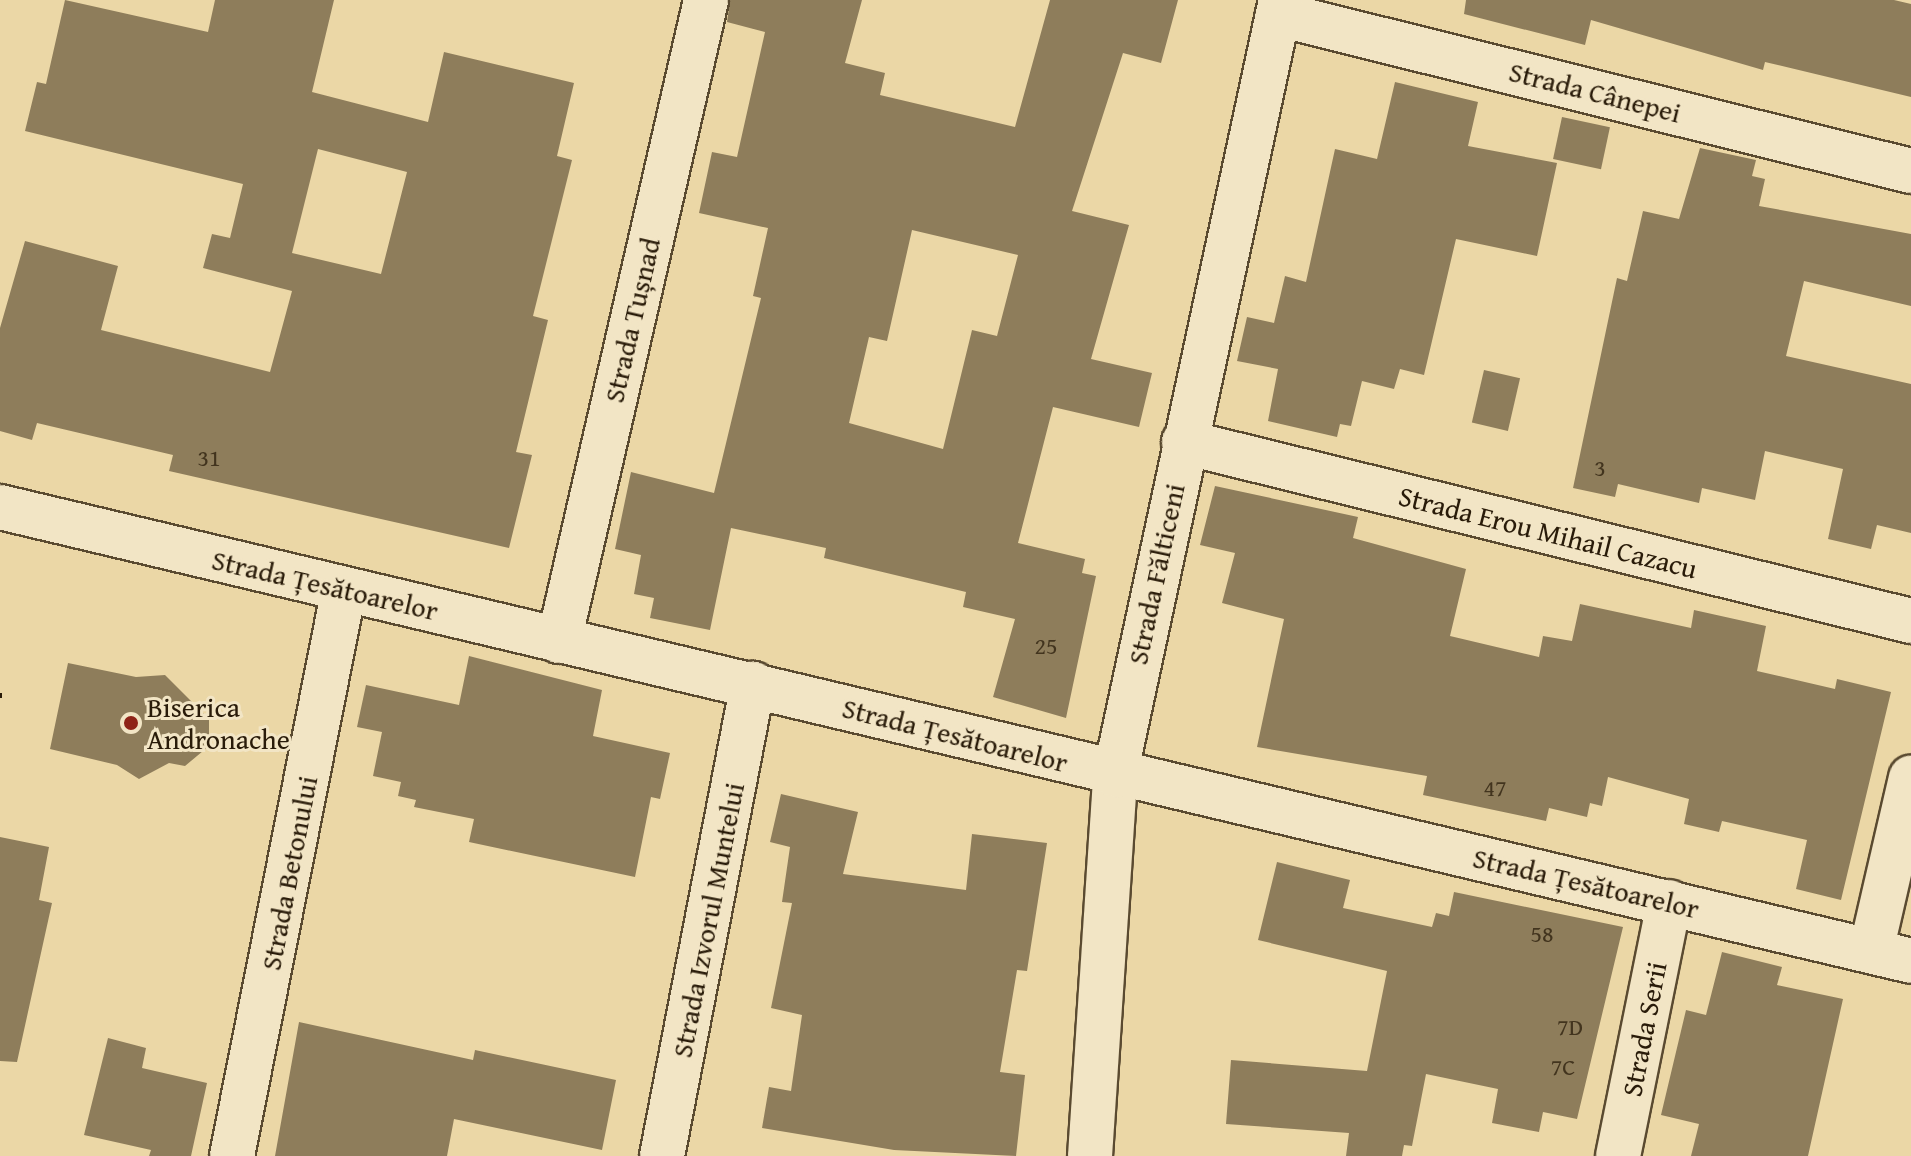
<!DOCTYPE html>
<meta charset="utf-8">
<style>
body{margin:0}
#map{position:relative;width:1911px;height:1156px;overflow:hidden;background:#ebd7a6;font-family:"Gentium Book Plus",serif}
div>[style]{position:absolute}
.building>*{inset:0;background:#8e7d5b;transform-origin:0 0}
.path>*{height:5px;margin-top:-2.5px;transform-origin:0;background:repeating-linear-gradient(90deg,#291b09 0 2px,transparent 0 6px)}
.roads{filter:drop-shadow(2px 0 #5a4a30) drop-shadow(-2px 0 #5a4a30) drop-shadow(0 2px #5a4a30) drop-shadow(0 -2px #5a4a30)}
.minor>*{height:44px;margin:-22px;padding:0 22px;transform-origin:22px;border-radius:22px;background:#f2e5c5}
.tertiary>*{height:44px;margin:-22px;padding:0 22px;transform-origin:22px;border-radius:22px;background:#f2e5c5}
.dots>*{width:22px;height:22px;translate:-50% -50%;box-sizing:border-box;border:4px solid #f2e5c5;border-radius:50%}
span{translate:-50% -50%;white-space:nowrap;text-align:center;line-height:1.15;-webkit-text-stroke:6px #f2e5c5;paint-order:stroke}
.number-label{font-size:24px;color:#42341e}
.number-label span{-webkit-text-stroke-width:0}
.street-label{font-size:28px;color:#291b09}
.poi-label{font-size:28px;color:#291b09}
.left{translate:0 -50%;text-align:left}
</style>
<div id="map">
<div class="building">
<div style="clip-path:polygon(evenodd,65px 0,208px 32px,215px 0,334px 0,312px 92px,428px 122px,444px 52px,574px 83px,557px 156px,572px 160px,533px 316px,548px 320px,516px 452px,532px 455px,509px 548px,169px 471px,173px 455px,37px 423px,32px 440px,0 431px,0 328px,25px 241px,118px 266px,101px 330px,270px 372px,292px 291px,203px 268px,212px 234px,230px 238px,243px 184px,25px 131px,37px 82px,46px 84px,65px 0,318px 149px,407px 172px,381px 274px,292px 253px,318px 149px)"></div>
<div style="clip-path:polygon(evenodd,730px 0,862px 0,845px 63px,885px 73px,880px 95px,1015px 127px,1050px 0,1178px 0,1161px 63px,1123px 53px,1072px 211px,1129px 225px,1091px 359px,1152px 373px,1139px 427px,1053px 407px,1018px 543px,1085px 559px,1082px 573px,1096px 576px,1066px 718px,993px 697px,1015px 619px,963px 607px,966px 592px,824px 558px,826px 548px,731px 528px,710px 630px,650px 618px,654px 598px,634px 594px,641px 555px,615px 549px,631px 472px,714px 493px,761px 298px,753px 296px,768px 228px,699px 213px,712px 152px,737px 157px,765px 32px,727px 22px,730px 0,912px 230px,1018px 255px,997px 336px,972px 330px,943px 449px,849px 423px,869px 337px,887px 341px,912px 230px)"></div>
<div style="clip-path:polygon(1466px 0,1894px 0,1911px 4px,1911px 97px,1765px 62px,1763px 70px,1591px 20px,1585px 45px,1464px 14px)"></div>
<div style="clip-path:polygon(1395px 82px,1478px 102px,1468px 146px,1557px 163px,1537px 256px,1456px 239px,1424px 375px,1400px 369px,1394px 389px,1362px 381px,1351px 426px,1340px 424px,1337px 437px,1268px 421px,1278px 369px,1237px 361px,1247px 317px,1274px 323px,1285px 276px,1306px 282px,1335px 149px,1377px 159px)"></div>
<div style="left:1562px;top:117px;width:49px;height:43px;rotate:12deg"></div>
<div style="clip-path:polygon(1700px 148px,1756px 160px,1752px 176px,1765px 179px,1759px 206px,1911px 234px,1911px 306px,1804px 281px,1786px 356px,1911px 384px,1911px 533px,1877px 525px,1871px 549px,1828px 539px,1843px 469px,1765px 451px,1755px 500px,1702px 488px,1699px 503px,1618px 484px,1615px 497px,1573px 488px,1617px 278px,1627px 281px,1643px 211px,1679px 219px)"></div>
<div style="left:1484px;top:370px;width:37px;height:54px;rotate:13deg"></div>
<div style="clip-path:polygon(1215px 486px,1358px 517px,1353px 538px,1466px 569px,1450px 636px,1539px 657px,1543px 636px,1572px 641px,1580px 604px,1691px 628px,1694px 610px,1766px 626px,1757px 671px,1835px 689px,1837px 679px,1891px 692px,1841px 900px,1796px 889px,1807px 840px,1722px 821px,1719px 832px,1684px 824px,1689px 799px,1608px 777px,1602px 806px,1590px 803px,1587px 817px,1549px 808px,1546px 821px,1423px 795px,1427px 776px,1257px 747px,1284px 619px,1222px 603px,1235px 553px,1200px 545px)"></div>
<div style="clip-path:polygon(469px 656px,602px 690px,593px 736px,670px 753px,660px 799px,651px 797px,635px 877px,469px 842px,474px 819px,414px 807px,416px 800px,398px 796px,401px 782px,373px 776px,382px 732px,357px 727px,366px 685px,459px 705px)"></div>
<div style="clip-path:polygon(68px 663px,136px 677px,165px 675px,209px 719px,209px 746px,185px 766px,169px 763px,139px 779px,117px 765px,50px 749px)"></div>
<div style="clip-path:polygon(781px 794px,858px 812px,843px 874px,966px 890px,972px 834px,1047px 843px,1027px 971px,1017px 970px,1000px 1072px,1025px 1075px,1016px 1156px,894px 1150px,762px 1128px,769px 1087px,791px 1091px,802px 1015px,771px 1008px,792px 903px,782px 902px,790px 847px,770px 842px)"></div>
<div style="clip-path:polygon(0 837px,49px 847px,39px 900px,52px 903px,17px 1062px,0 1061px)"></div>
<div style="clip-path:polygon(1277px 862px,1350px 880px,1343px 908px,1432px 927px,1436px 913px,1449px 916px,1454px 892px,1623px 927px,1577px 1119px,1543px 1112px,1539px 1132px,1492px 1123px,1498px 1089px,1426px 1074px,1412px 1146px,1404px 1145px,1402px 1156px,1346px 1156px,1349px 1133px,1226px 1124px,1231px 1060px,1367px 1071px,1387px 971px,1258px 940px)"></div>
<div style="clip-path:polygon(1722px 952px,1782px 967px,1777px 985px,1843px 999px,1808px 1156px,1691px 1156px,1699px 1124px,1661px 1115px,1686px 1010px,1706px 1015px)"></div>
<div style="clip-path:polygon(299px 1022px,473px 1060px,475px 1050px,616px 1080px,602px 1150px,454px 1119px,447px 1156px,275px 1156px)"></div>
<div style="clip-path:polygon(108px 1038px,146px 1048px,142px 1068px,207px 1083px,191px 1156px,149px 1156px,151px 1150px,84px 1135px)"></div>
</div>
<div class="path">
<div style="left:0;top:695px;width:2px"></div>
</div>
<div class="roads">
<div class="minor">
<div style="left:1278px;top:14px;width:652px;rotate:13.93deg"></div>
<div style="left:1184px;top:442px;width:749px;rotate:13.83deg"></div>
<div style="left:559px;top:641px;width:658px;rotate:-77.08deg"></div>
<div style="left:1871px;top:951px;width:178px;rotate:-77deg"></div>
<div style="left:232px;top:1156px;width:578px;rotate:-78.83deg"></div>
<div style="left:662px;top:1156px;width:481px;rotate:-79.1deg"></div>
<div style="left:1090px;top:1156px;width:382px;rotate:-86.2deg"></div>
<div style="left:1115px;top:775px;width:793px;rotate:-77.91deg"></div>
<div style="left:1618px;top:1156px;width:259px;rotate:-78.6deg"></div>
</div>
<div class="tertiary">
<div style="left:0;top:507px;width:1964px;rotate:13.36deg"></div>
</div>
</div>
<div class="dots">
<div style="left:131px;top:723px;background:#8f2418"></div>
</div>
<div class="number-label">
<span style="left:209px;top:458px">31</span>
<span style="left:1600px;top:468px">3</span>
<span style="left:1046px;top:646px">25</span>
<span style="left:1495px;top:788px">47</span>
<span style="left:1542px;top:934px">58</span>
<span style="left:1570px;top:1027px">7D</span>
<span style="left:1563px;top:1067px">7C</span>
</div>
<div class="street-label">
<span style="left:1595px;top:92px;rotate:14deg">Strada Cânepei</span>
<span style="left:632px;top:320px;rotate:-77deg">Strada Tușnad</span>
<span style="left:1548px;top:532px;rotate:14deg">Strada Erou Mihail Cazacu</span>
<span style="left:1156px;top:574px;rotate:-78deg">Strada Fălticeni</span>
<span style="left:325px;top:585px;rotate:13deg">Strada Țesătoarelor</span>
<span style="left:955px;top:735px;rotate:14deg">Strada Țesătoarelor</span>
<span style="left:289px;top:873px;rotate:-79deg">Strada Betonului</span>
<span style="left:1586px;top:883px;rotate:13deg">Strada Țesătoarelor</span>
<span style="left:708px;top:920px;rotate:-79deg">Strada Izvorul Muntelui</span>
<span style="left:1644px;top:1029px;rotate:-79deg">Strada Serii</span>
</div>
<div class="poi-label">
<span class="left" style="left:147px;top:723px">Biserica<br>Andronache</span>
</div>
</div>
